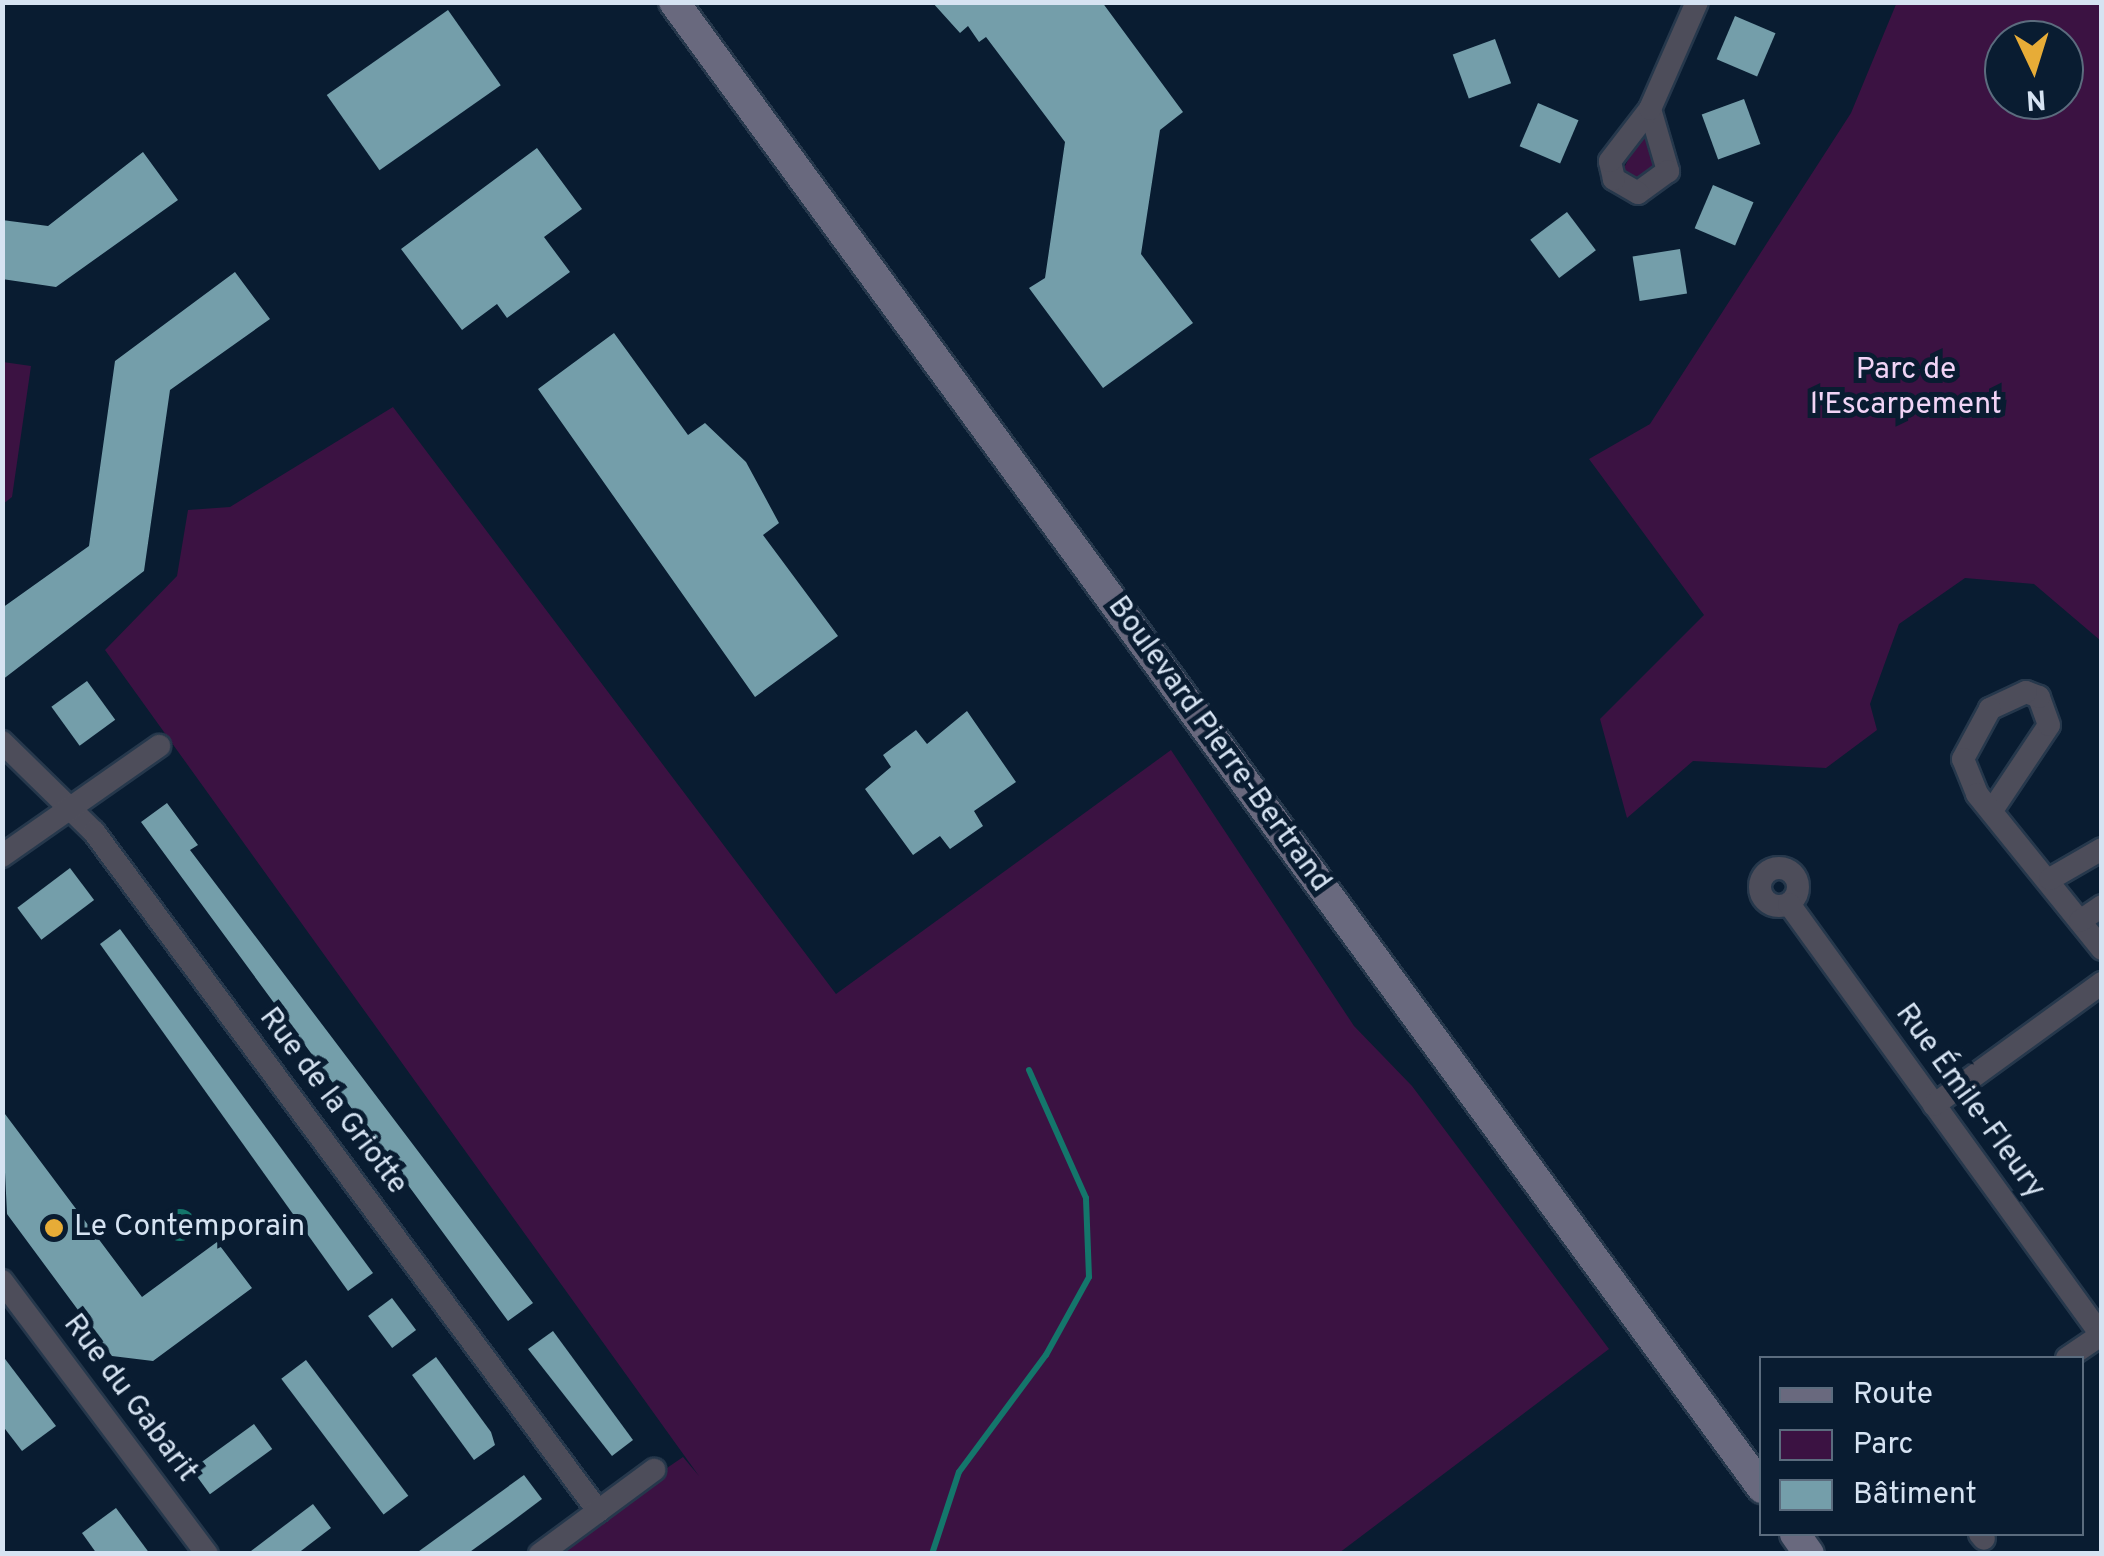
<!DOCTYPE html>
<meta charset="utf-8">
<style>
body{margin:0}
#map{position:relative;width:2104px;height:1556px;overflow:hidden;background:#091c31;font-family:Overpass,sans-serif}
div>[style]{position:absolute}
.green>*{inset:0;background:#3b1242}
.water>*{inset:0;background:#14766b}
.round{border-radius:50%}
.stream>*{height:6px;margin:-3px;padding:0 3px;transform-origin:3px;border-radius:3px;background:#14766b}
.building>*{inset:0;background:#749eaa;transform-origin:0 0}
.roads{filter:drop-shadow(2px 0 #26384c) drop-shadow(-2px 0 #26384c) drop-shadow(0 2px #26384c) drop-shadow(0 -2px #26384c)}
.minor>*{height:22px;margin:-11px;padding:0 11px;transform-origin:11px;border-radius:11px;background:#4d4d5a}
.minor>.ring{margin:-11px;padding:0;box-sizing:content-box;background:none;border:22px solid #4d4d5a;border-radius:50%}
.secondary>*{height:30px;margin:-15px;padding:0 15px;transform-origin:15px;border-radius:15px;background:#69697e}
.dots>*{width:28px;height:28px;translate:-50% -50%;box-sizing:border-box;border:5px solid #091c31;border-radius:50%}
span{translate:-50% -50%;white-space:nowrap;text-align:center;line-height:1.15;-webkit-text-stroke:10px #091c31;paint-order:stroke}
.park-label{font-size:30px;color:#f1d4f6}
.street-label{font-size:30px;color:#d6e3f2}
.poi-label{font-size:30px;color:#d6e3f2}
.left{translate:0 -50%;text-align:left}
.frame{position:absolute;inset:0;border:5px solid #d6e3f2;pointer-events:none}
.legend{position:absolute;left:1759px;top:1356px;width:325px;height:180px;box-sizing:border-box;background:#091c31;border:2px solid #5b6c7e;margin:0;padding:12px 18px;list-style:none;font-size:30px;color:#d6e3f2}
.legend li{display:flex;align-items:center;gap:20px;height:50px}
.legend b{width:50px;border:2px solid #5b6c7e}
.north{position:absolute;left:1984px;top:20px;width:100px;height:100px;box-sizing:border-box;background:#091c31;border:2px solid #5b6c7e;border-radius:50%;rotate:176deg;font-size:28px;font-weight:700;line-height:40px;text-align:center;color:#d6e3f2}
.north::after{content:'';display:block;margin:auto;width:35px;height:45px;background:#e7ac37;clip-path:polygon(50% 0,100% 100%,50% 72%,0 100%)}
</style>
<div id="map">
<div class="green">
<div style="clip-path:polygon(evenodd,1897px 2px,2101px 3px,2101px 641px,2034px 584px,1965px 578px,1899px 624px,1870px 704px,1877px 730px,1826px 768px,1693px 761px,1627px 818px,1600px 719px,1704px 615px,1589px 459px,1650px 424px,1851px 113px,1897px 2px,2064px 40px,2064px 100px,2004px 100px,2004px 40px,2064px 40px)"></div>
<div style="clip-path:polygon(1645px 126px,1659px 164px,1643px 184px,1623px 170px)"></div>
<div style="clip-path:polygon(3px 362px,31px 366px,12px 497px,3px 504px)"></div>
<div style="clip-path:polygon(393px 407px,836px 994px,1171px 750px,1354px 1026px,1412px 1086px,1609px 1349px,1339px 1553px,543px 1553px,683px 1457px,699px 1476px,105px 650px,177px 576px,188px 510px,230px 507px)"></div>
</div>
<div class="water">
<div class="round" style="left:164px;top:1209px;width:32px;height:32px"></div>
</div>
<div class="stream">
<div style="left:932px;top:1554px;width:86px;rotate:-71.8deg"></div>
<div style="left:959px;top:1472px;width:146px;rotate:-53.4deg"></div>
<div style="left:1046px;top:1355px;width:89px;rotate:-61.1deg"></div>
<div style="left:1089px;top:1277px;width:79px;rotate:-92.2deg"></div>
<div style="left:1086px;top:1198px;width:140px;rotate:-114deg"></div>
</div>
<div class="building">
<div style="clip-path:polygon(932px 2px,1102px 2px,1183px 112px,1160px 130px,1141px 254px,1193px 323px,1103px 388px,1029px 288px,1045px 278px,1065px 142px,986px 37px,979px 42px,968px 26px,960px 33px)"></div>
<div style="left:448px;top:10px;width:92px;height:148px;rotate:55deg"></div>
<div style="left:1735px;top:16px;width:44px;height:47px;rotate:23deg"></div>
<div style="left:1495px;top:39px;width:47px;height:45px;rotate:70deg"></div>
<div style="left:1744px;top:99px;width:48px;height:45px;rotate:70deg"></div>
<div style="left:1538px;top:103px;width:44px;height:47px;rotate:23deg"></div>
<div style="clip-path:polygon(537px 148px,582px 209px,544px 237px,570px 272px,507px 318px,497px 304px,462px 330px,401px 249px)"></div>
<div style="clip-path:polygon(143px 152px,178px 200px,56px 287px,2px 279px,2px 220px,48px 226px)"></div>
<div style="left:1713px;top:185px;width:44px;height:47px;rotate:23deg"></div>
<div style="left:1567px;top:212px;width:48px;height:46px;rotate:53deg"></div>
<div style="left:1680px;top:249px;width:45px;height:48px;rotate:81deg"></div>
<div style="clip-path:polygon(235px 272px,270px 319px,170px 390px,144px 571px,2px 680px,2px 608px,89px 546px,115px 361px)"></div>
<div style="clip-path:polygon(614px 333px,688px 435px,705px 423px,746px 462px,779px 523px,763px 535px,838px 636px,755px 697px,538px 389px)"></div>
<div style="left:87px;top:681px;width:48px;height:44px;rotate:54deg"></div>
<div style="clip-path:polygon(967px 711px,1016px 782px,974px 811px,983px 826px,950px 849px,940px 836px,913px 855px,865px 789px,891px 767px,883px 755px,916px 730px,927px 744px)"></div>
<div style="clip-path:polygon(167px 803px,198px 845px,190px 850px,533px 1303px,508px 1321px,141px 822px)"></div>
<div style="left:70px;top:868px;width:40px;height:66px;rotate:53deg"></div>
<div style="clip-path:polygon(120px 929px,373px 1273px,348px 1291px,100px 944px)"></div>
<div style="clip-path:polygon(2px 1110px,142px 1297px,217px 1242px,252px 1288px,153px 1361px,112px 1356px,7px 1214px)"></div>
<div style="left:392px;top:1298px;width:40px;height:30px;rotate:53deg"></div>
<div style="clip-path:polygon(553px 1331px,633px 1440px,612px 1456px,528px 1349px)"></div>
<div style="clip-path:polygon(2px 1355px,56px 1426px,22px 1451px,2px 1425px)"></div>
<div style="clip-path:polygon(436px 1357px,491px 1432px,495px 1445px,474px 1460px,412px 1375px)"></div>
<div style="left:306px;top:1360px;width:170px;height:31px;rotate:53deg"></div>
<div style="left:254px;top:1424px;width:31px;height:77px;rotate:54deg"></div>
<div style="clip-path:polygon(524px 1475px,542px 1499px,510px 1523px,467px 1554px,415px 1554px)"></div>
<div style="clip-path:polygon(313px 1504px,331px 1528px,297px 1554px,247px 1554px)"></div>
<div style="clip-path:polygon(116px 1508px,150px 1554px,97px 1554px,82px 1533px)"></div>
</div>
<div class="roads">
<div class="minor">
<div style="left:1650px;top:109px;width:65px;rotate:73.8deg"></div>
<div style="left:1668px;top:171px;width:37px;rotate:144deg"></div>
<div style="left:1638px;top:193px;width:28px;rotate:-150deg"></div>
<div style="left:1614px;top:179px;width:18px;rotate:-103deg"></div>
<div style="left:1610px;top:161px;width:66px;rotate:-52.4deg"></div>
<div style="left:1650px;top:109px;width:117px;rotate:-66.3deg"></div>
<div style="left:2px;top:742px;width:129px;rotate:44.4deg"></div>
<div style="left:94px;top:832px;width:846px;rotate:53.41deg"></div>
<div style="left:1995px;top:806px;width:97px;rotate:-56.3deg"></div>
<div style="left:2049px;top:725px;width:30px;rotate:-110deg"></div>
<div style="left:2039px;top:697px;width:14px;rotate:-159deg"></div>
<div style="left:2026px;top:692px;width:40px;rotate:155deg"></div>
<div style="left:1990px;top:709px;width:57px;rotate:118.4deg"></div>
<div style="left:1963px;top:759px;width:38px;rotate:68deg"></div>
<div style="left:1977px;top:794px;width:199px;rotate:51.1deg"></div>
<div style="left:2px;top:856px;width:192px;rotate:-35deg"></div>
<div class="ring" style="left:1760px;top:868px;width:16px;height:16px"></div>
<div style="left:2050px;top:879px;width:60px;rotate:-30deg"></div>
<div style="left:1789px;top:904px;width:533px;rotate:54.08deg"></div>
<div style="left:2080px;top:921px;width:27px;rotate:-34deg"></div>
<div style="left:1934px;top:1105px;width:208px;rotate:-36deg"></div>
<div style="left:2px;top:1281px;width:341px;rotate:53.1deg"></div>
<div style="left:2067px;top:1358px;width:41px;rotate:-34.1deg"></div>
<div style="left:1980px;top:1534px;width:6px;rotate:51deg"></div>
<div style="left:540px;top:1554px;width:142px;rotate:-36.4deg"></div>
</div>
<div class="secondary">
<div style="left:674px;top:2px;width:1842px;rotate:53.79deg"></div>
<div style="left:1795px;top:1534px;width:24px;rotate:55deg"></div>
</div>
</div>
<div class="dots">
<div style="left:54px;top:1228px;background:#e7ac37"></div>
</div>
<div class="park-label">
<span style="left:1906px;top:388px">Parc de<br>l'Escarpement</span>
</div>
<div class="street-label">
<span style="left:1218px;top:745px;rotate:54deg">Boulevard Pierre-Bertrand</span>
<span style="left:332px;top:1102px;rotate:53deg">Rue de la Griotte</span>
<span style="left:1969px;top:1102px;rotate:54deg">Rue Émile-Fleury</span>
<span style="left:129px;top:1399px;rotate:53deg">Rue du Gabarit</span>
</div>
<div class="poi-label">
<span class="left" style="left:74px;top:1228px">Le Contemporain</span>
</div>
<div class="frame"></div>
<ul class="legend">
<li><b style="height:12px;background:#69697e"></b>Route</li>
<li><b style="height:28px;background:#3b1242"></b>Parc</li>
<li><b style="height:28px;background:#749eaa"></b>Bâtiment</li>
</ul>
<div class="north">N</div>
</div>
